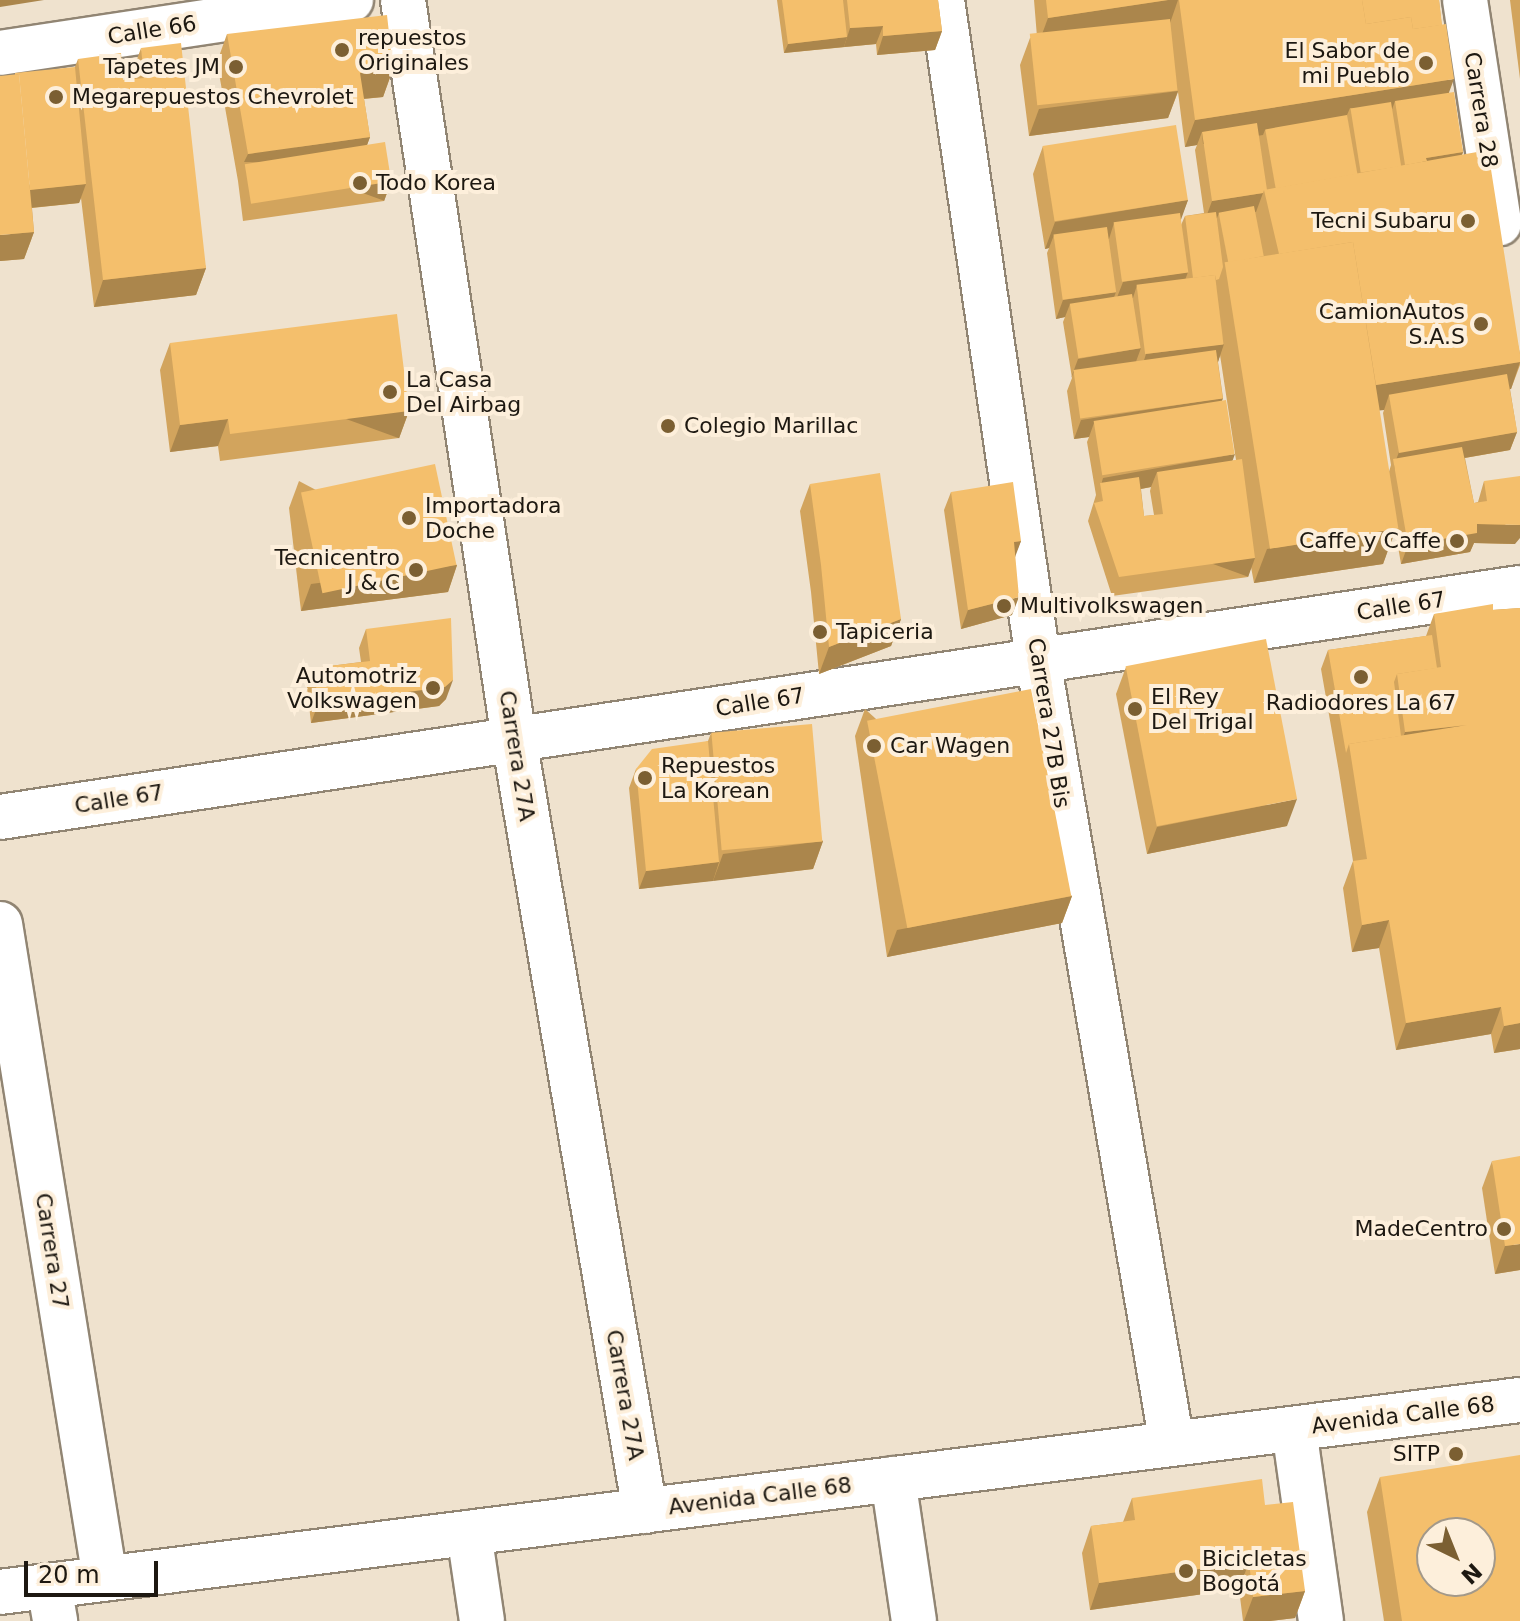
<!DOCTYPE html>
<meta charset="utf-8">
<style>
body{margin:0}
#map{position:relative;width:1520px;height:1621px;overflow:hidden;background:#efe2ce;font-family:"DejaVu Sans",sans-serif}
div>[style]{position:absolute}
.roads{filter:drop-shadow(2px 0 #918573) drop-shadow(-2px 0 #918573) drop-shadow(0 2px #918573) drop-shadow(0 -2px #918573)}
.street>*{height:44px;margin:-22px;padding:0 22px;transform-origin:22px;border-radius:22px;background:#fff}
.secondary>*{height:44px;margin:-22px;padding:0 22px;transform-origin:22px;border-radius:22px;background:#fff}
.wall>*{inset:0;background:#d2a45d}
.shaded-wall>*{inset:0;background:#ab864c;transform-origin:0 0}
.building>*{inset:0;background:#f4bf6c;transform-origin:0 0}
.dots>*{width:22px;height:22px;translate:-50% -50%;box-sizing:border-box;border:4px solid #fdefdb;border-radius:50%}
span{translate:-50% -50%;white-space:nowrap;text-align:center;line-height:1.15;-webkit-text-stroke:8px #fdefdb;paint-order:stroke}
.street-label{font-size:22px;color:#1d1811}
.poi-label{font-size:22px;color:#1d1811}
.left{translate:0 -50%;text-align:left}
.right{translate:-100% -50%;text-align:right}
.north{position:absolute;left:1416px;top:1517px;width:80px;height:80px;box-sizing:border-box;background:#fdefdb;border:2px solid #a3998a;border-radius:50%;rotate:137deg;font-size:22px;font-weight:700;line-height:32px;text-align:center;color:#1d1811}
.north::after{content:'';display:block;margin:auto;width:28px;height:36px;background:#7b5f32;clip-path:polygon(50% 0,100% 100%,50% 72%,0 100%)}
.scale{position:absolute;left:24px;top:1561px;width:134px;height:36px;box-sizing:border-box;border:4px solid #1d1811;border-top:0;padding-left:10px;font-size:24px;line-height:28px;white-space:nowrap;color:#1d1811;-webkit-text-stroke:6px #fdefdb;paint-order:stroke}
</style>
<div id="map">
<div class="roads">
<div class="street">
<div style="left:403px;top:0;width:747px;rotate:81.46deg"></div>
<div style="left:514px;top:739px;width:783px;rotate:80.37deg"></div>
<div style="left:942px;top:0;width:667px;rotate:81.72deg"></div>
<div style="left:1038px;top:660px;width:795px;rotate:80.3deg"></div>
<div style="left:0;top:817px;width:1537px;rotate:-8.57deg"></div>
<div style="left:0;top:924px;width:663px;rotate:80.89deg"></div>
<div style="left:1294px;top:1429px;width:194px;rotate:82deg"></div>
<div style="left:893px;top:1479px;width:144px;rotate:81.6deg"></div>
<div style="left:469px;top:1533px;width:89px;rotate:81.6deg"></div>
<div style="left:49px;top:1586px;width:36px;rotate:80deg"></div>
</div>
<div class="secondary">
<div style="left:1465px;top:0;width:226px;rotate:81.3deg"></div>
<div style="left:0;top:53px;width:355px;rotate:-8.6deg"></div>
<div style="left:0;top:1592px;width:1532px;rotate:-7.2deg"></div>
</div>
</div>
<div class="wall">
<div style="clip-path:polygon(777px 0,938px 0,942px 31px,935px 50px,877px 55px,876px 44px,784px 53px)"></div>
<div style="clip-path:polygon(evenodd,1034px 0,1439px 0,1449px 92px,1463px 152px,1462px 155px,1479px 165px,1520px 354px,1520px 365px,1511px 389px,1510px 389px,1517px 432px,1510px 450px,1465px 458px,1474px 503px,1478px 502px,1484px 481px,1515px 544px,1474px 543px,1470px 552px,1401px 564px,1395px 529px,1383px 564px,1254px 583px,1251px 567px,1248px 577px,1112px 596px,1088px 521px,1096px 495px,1087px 442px,1089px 437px,1074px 439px,1067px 391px,1072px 378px,1063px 322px,1065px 317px,1056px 319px,1047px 253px,1049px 248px,1045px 249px,1033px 174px,1043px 146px,1188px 200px,1180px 220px,1181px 225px,1185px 216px,1204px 213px,1195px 150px,1197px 145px,1185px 147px,1178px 92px,1168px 118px,1029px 136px,1020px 65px,1030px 38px,1037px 37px,1034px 0,1220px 355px,1236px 460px,1232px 461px,1222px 400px,1223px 398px,1218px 362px,1220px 355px,1034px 0,1378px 410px,1384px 410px,1383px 413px,1391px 465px,1388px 475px,1378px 410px,1034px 0,1151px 487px,1150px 491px,1154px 515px,1144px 516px,1141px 489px,1151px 487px)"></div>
<div style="clip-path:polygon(1510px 0,1520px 0,1520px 79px)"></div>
<div style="clip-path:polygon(227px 34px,393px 69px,383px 97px,364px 99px,370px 137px,367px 145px,391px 182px,384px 201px,243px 221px,238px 181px,217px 62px)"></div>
<div style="clip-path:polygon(141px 48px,206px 268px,196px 295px,94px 307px,81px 198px,79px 203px,32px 208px,34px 232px,24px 259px,0 261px,78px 59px,123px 80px,131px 79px,131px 76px)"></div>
<div style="clip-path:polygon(170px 343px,409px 411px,399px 438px,220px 461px,218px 446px,170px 452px,160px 370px)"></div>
<div style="clip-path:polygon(299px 481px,457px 565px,448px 592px,301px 611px,289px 508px)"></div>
<div style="clip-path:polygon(810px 484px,901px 619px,891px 646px,819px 674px,811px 592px,800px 511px)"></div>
<div style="clip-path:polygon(951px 492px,1021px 541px,1015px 555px,1012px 615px,961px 629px,944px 510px)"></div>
<div style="clip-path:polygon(1520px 608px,1520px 1049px,1494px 1053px,1491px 1034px,1396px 1050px,1379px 948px,1352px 952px,1343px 888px,1353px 861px,1339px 772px,1321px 669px,1328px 650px,1426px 636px,1434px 614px)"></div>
<div style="clip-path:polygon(366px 629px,446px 699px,439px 706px,311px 723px,307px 687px,314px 668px,361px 662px,359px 648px)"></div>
<div style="clip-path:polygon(1126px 667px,1287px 826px,1147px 854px,1116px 694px)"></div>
<div style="clip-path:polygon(865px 709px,1072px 896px,1062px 923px,887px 957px,855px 736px)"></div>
<div style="clip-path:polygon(711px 733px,823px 841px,813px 869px,639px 889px,629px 788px,636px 769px,708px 741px)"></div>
<div style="clip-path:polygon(1492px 1161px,1520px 1270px,1495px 1274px,1482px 1188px)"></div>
<div style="clip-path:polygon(1380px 1477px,1520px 1621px,1384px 1621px,1367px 1512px)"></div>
<div style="clip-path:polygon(1132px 1498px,1265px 1505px,1305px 1591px,1295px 1618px,1270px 1621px,1243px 1621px,1239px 1589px,1090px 1610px,1082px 1553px,1091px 1526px,1123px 1522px)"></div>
</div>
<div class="shaded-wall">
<div style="clip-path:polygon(0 0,44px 0,0 7px)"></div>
<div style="clip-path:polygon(1168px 0,1178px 0,1169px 26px,1038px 45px,1048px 18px)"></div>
<div style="clip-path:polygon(883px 26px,876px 44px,844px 47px,850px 28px)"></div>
<div style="clip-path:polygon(942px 31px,935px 50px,877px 55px,883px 36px)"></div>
<div style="clip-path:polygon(847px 37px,844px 47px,784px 53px,788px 44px)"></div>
<div style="clip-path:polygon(393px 69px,383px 97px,350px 100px,360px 73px)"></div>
<div style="clip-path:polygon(1454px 79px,1444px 106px,1395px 101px,1390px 115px,1350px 108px,1344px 122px,1265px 130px,1263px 135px,1203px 144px,1202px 132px,1197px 145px,1185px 147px,1195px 120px)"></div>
<div style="clip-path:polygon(1178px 91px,1168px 118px,1029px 136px,1039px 109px)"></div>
<div style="clip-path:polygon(370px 137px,360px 164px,244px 162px,248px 154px)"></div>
<div style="clip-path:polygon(1463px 152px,1456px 170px,1407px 172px,1426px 158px)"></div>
<div style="left:391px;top:182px;width:20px;height:142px;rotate:110deg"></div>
<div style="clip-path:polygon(86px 184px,79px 203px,19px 209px,26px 190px)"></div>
<div style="clip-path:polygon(1263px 193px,1256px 212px,1219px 213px,1217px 218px,1205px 220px,1212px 201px)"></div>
<div style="clip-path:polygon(1188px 200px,1178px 228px,1114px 223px,1109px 239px,1054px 235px,1049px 248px,1045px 249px,1055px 222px)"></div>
<div style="clip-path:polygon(34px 232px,24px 259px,0 261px,0 235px)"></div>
<div style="clip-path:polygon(206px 268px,196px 295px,94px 307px,103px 280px)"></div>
<div style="clip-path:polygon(1188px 272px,1181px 291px,1137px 285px,1133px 298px,1116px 300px,1123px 282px)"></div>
<div style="clip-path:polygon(1116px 292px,1109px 311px,1070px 304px,1065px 317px,1056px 319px,1063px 300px)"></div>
<div style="clip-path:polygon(1224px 344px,1218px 362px,1140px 373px,1146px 354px)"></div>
<div style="clip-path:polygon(1141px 348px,1134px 367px,1074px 372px,1071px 378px,1078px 359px)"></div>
<div style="clip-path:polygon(1520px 362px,1511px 389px,1392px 408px,1389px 395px,1384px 410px,1366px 412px,1376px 385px)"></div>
<div style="clip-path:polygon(1223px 398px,1216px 417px,1094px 423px,1089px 437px,1074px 439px,1081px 420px)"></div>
<div style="left:409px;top:411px;width:29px;height:180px;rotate:110deg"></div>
<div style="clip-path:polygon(228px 419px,218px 446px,170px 452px,180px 425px)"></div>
<div style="clip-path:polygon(1517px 432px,1510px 450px,1395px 470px,1394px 465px,1399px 452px)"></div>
<div style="clip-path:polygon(1235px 454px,1228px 473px,1157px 472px,1151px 487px,1103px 496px,1101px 485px,1103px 478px)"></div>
<div style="clip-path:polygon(1477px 524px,1520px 525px,1520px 538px,1515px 544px,1474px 543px,1470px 552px,1401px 564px,1408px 545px)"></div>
<div style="clip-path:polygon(1396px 529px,1383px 564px,1254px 583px,1267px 549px)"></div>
<div style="clip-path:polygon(1021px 541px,1014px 560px,1014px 542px)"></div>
<div style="left:1255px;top:558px;width:20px;height:137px;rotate:110deg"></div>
<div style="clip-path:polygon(457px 565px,448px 592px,301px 611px,311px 584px)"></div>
<div style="clip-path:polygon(1019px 597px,1012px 615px,961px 629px,968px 610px)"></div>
<div style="clip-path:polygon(901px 619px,891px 646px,819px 674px,829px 647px)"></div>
<div style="clip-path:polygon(453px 680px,446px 699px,439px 706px,311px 723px,318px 704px)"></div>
<div style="clip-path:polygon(1467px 725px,1402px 741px,1405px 732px)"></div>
<div style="clip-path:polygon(1297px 799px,1287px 826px,1147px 854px,1157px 827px)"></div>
<div style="clip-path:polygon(823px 841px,813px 869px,713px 881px,723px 854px)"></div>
<div style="clip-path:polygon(719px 862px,713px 881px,639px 889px,646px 871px)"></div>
<div style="clip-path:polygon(1072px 896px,1062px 923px,887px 957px,897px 930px)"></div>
<div style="clip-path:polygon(1389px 920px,1379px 948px,1352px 952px,1362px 925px)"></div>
<div style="clip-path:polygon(1501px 1007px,1491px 1034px,1396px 1050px,1406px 1023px)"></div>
<div style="clip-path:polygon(1520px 1023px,1520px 1049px,1494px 1053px,1504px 1026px)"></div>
<div style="clip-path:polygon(1520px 1244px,1520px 1270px,1495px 1274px,1505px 1246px)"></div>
<div style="clip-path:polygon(1249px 1562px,1239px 1589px,1090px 1610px,1099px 1583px)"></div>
<div style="clip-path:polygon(1305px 1591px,1295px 1618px,1270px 1621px,1244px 1621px,1253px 1597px)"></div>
</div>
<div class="building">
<div style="clip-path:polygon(782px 0,843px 0,847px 37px,788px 44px)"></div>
<div style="clip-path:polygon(847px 0,938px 0,942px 31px,883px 36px,883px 26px,850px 28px)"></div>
<div style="clip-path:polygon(1046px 0,1168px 0,1048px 18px)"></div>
<div style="clip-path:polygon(1179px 0,1362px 0,1366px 24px,1411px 17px,1413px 29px,1446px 24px,1454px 79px,1195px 120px)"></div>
<div style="clip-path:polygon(1362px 0,1439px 0,1442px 25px,1413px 29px,1411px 17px,1366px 24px)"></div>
<div style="clip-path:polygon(387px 15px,393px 69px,360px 73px,370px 137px,248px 154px,227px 34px)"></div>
<div style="left:1170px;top:19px;width:72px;height:141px;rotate:84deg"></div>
<div style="clip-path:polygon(181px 43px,206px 268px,103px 280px,78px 59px,121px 53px,123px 80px,144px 78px,141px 48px)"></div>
<div style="clip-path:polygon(75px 67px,86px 184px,30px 190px,19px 74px,15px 75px,15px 73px)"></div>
<div style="clip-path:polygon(19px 74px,34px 232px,0 235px,0 76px)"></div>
<div style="clip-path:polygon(1454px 92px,1463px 152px,1426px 158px,1427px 161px,1405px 165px,1395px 101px)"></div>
<div style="left:1391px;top:102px;width:65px;height:41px;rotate:81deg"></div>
<div style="left:1347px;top:115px;width:60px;height:83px;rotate:80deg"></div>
<div style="clip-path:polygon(1257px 123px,1267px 190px,1264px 190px,1263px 193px,1212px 201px,1202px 132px)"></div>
<div style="left:1176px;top:125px;width:76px;height:135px;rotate:81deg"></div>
<div style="left:385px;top:142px;width:40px;height:142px;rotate:81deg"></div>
<div style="clip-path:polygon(1477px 152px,1479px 165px,1490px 163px,1520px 354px,1520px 362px,1376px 385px,1353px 242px,1279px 254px,1264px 190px)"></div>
<div style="left:1254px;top:206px;width:51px;height:36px;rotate:79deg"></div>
<div style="clip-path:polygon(1216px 212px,1223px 267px,1219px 279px,1216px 280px,1215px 275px,1193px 278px,1185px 216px)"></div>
<div style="left:1180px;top:213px;width:60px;height:67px;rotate:82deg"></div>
<div style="left:1107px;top:227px;width:66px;height:54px;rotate:82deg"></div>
<div style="left:1353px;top:242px;width:290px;height:130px;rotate:81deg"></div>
<div style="left:1215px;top:275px;width:70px;height:79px;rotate:83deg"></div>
<div style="left:1132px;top:294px;width:55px;height:63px;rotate:81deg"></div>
<div style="clip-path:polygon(397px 314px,409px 411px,230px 434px,228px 419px,180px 425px,170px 343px)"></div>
<div style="left:1216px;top:350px;width:49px;height:144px;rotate:82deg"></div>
<div style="left:1507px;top:374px;width:59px;height:120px;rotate:80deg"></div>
<div style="left:1226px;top:400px;width:55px;height:134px;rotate:81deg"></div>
<div style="clip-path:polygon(1462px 447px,1474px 503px,1487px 501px,1484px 481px,1520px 476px,1520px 525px,1477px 524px,1477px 533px,1408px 545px,1393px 459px)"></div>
<div style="clip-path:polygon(1242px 459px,1255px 558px,1119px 577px,1094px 503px,1103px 501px,1100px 483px,1139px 477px,1144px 516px,1163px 514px,1157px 472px)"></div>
<div style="left:435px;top:464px;width:103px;height:137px;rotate:78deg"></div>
<div style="clip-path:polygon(880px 473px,901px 619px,829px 647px,821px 565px,810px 484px)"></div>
<div style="clip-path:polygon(1013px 482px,1021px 541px,1014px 542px,1019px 597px,968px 610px,951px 492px)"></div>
<div style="clip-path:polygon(1493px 604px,1493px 610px,1520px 608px,1520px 1023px,1504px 1026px,1501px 1007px,1406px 1023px,1389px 920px,1362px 925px,1353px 861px,1367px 859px,1349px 744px,1467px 725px,1405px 732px,1397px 674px,1441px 667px,1434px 614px)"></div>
<div style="clip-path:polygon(451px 618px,453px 680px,445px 687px,318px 704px,314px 668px,370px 661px,366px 629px)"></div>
<div style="clip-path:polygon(1432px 635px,1437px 668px,1397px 674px,1394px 682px,1401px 736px,1349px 744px,1346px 753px,1328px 650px)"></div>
<div style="left:1266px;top:639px;width:163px;height:143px;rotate:79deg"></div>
<div style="left:1031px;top:689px;width:211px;height:167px;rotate:79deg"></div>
<div style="left:812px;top:724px;width:118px;height:101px;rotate:85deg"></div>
<div style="clip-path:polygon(708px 741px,719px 862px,646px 871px,636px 769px,652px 749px)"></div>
<div style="clip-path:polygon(1520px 1156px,1520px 1244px,1505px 1246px,1492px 1161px)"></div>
<div style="clip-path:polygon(evenodd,1520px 1455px,1520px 1621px,1402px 1621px,1380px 1477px,1520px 1455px,1432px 1533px,1480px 1533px,1480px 1581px,1432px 1581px,1432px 1533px)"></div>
<div style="clip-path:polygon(1262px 1479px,1265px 1505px,1293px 1502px,1305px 1591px,1253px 1597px,1249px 1562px,1099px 1583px,1091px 1526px,1135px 1520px,1132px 1498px)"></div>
</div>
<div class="dots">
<div style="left:342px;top:50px;background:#7b5f32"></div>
<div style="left:1426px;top:63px;background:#7b5f32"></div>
<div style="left:236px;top:67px;background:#7b5f32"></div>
<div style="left:56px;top:97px;background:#7b5f32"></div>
<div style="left:360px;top:183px;background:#7b5f32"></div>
<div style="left:1468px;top:221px;background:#7b5f32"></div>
<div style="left:1481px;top:324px;background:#7b5f32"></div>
<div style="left:390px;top:392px;background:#7b5f32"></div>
<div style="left:668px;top:426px;background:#7b5f32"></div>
<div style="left:409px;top:518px;background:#7b5f32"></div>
<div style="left:1457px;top:541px;background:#7b5f32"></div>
<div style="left:416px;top:570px;background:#7b5f32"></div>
<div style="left:1004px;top:606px;background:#7b5f32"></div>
<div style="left:820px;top:632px;background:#7b5f32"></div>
<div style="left:1361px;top:677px;background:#7b5f32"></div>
<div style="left:433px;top:688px;background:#7b5f32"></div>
<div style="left:1135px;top:709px;background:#7b5f32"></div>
<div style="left:874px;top:746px;background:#7b5f32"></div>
<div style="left:645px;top:778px;background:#7b5f32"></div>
<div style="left:1504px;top:1229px;background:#7b5f32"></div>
<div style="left:1456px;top:1454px;background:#7b5f32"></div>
<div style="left:1186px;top:1571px;background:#7b5f32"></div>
</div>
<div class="street-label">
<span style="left:152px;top:30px;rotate:-9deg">Calle 66</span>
<span style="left:1481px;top:110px;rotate:81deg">Carrera 28</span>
<span style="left:1401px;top:606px;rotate:-9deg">Calle 67</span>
<span style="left:760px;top:702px;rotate:-9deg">Calle 67</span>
<span style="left:1049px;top:723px;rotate:81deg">Carrera 27B Bis</span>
<span style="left:517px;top:756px;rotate:81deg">Carrera 27A</span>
<span style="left:119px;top:799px;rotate:-9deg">Calle 67</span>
<span style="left:52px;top:1251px;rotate:81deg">Carrera 27</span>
<span style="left:625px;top:1395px;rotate:80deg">Carrera 27A</span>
<span style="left:1403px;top:1415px;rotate:-7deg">Avenida Calle 68</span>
<span style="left:760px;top:1496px;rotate:-7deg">Avenida Calle 68</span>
</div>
<div class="poi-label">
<span class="left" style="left:358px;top:50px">repuestos<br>Originales</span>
<span class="right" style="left:1410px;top:63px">El Sabor de<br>mi Pueblo</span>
<span class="right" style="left:220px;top:67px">Tapetes JM</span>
<span class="left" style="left:72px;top:97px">Megarepuestos Chevrolet</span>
<span class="left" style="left:376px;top:183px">Todo Korea</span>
<span class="right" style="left:1452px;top:221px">Tecni Subaru</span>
<span class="right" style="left:1465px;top:324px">CamionAutos<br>S.A.S</span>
<span class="left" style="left:406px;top:392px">La Casa<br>Del Airbag</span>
<span class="left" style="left:684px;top:426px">Colegio Marillac</span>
<span class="left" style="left:425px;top:518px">Importadora<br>Doche</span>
<span class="right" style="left:1441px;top:541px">Caffe y Caffe</span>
<span class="right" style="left:400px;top:570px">Tecnicentro<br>J &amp; C</span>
<span class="left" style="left:1020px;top:606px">Multivolkswagen</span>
<span class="left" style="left:836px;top:632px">Tapiceria</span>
<span class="right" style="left:417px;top:688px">Automotriz<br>Volkswagen</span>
<span class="left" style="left:1151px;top:709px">El Rey<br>Del Trigal</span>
<span style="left:1361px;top:703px">Radiodores La 67</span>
<span class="left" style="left:890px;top:746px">Car Wagen</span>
<span class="left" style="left:661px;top:778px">Repuestos<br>La Korean</span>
<span class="right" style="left:1488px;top:1229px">MadeCentro</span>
<span class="right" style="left:1440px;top:1454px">SITP</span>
<span class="left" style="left:1202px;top:1571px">Bicicletas<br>Bogotá</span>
</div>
<div class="north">N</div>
<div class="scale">20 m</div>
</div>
